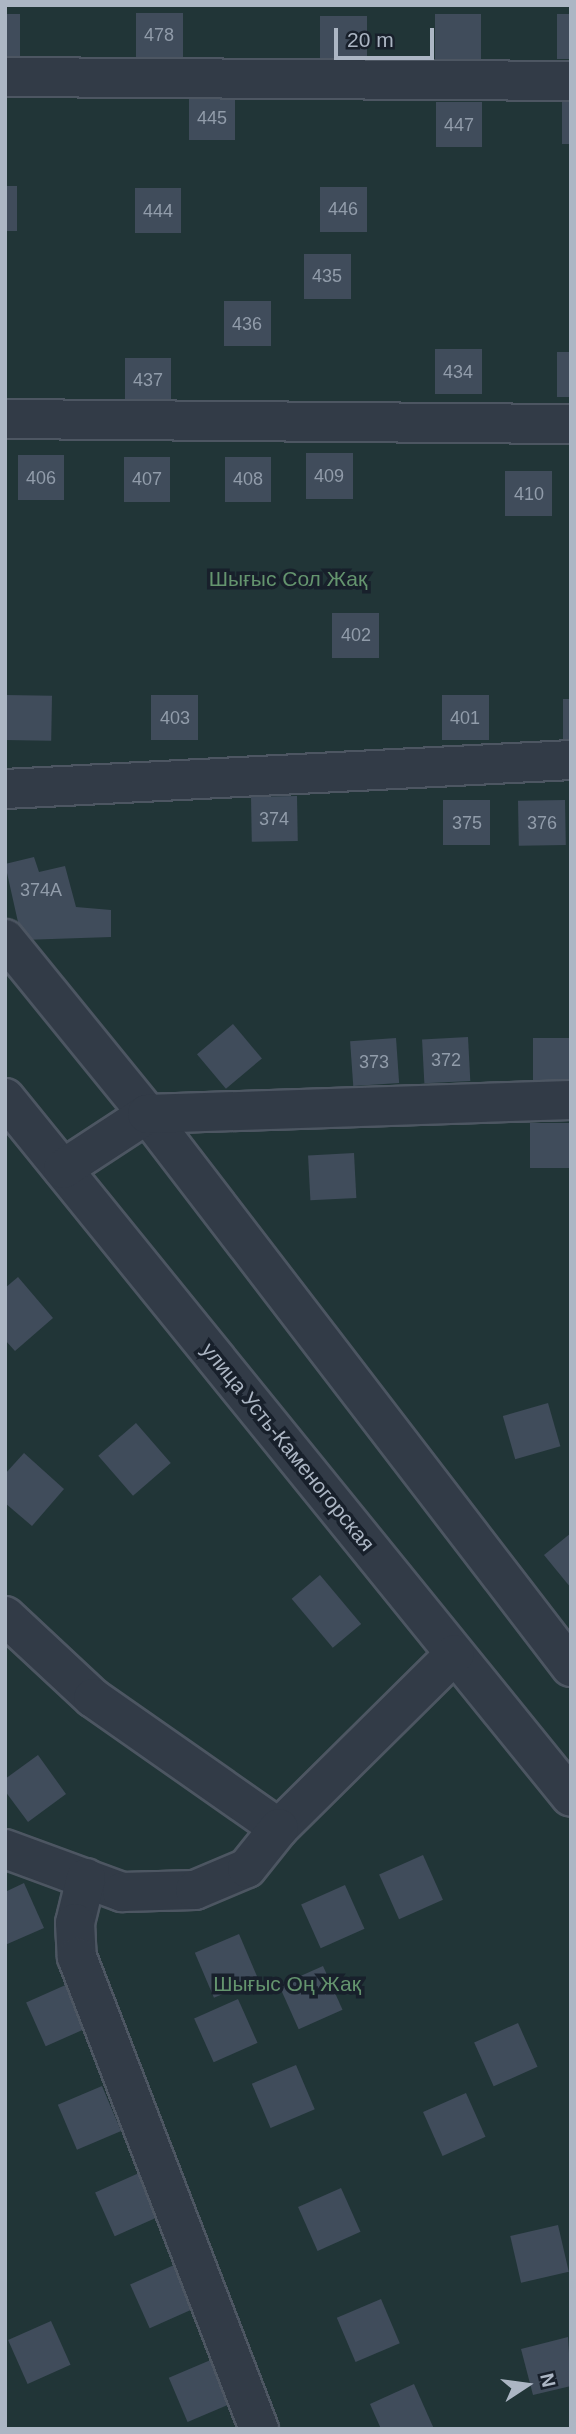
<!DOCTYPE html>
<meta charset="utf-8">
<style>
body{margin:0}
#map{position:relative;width:576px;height:2434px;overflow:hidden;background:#1f2936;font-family:Helvetica,sans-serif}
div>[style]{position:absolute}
.green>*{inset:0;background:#213537;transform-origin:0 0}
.building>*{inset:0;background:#404c5b;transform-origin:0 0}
.roads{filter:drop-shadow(2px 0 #4d5662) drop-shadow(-2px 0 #4d5662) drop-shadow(0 2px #4d5662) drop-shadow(0 -2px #4d5662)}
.minor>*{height:38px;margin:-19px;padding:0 19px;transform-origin:19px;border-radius:19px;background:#323b47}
span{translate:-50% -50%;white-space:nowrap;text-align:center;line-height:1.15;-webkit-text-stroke:7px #18202b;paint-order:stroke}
.number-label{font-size:18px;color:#919caa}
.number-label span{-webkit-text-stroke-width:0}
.park-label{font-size:21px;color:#64946e}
.street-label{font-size:21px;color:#acb6c4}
.frame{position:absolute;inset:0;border:7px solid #acb6c4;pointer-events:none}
.north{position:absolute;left:492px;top:2350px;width:70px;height:70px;-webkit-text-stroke:5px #18202b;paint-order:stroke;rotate:77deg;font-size:19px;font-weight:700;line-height:28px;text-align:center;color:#acb6c4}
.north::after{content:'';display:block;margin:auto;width:24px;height:32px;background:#acb6c4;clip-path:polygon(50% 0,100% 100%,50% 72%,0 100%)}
.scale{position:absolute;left:334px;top:28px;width:100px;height:32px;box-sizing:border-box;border:4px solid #acb6c4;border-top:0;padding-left:9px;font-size:21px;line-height:24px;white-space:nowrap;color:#acb6c4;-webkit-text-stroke:5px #18202b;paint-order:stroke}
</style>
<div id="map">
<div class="green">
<div style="left:5px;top:5px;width:566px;height:2424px"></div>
</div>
<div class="building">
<div style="left:136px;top:13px;width:47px;height:44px"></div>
<div style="left:5px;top:14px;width:15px;height:45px"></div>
<div style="left:435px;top:14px;width:46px;height:45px"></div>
<div style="left:557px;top:14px;width:14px;height:45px"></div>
<div style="left:320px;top:16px;width:47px;height:44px"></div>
<div style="left:189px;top:95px;width:46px;height:45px"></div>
<div style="left:562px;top:99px;width:9px;height:45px"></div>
<div style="left:436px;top:102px;width:46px;height:45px"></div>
<div style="left:5px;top:186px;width:12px;height:45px"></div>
<div style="left:320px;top:187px;width:47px;height:45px"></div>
<div style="left:135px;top:188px;width:46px;height:45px"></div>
<div style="left:304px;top:254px;width:47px;height:45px"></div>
<div style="left:224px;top:301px;width:47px;height:45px"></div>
<div style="left:435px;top:349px;width:47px;height:45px"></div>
<div style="left:557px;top:352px;width:14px;height:45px"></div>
<div style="left:125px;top:358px;width:46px;height:45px"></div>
<div style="left:306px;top:453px;width:47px;height:46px"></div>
<div style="left:18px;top:455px;width:46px;height:45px"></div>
<div style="left:124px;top:457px;width:46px;height:45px"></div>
<div style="left:225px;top:457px;width:46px;height:45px"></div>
<div style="left:505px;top:471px;width:47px;height:45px"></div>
<div style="left:332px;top:613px;width:47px;height:45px"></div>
<div style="left:5px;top:695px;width:47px;height:45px;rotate:1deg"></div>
<div style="left:151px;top:695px;width:47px;height:45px"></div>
<div style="left:442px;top:695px;width:47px;height:45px"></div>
<div style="left:563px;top:699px;width:8px;height:45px"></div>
<div style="left:297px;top:796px;width:45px;height:46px;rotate:89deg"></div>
<div style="left:490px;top:800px;width:45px;height:47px;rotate:90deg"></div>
<div style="left:565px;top:800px;width:45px;height:47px;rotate:89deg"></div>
<div style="clip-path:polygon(34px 857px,39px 872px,65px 866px,76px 907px,111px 910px,111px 937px,22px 940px,5px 864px)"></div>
<div style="left:233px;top:1024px;width:45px;height:47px;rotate:50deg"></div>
<div style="left:468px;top:1037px;width:44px;height:46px;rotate:87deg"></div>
<div style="left:396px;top:1038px;width:45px;height:46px;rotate:86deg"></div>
<div style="left:533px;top:1038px;width:38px;height:45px"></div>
<div style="left:530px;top:1123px;width:41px;height:45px"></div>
<div style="left:354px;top:1153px;width:45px;height:46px;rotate:87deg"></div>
<div style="clip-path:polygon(18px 1277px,53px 1318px,15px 1351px,5px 1340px,5px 1288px)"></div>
<div style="left:548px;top:1403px;width:45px;height:47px;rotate:74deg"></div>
<div style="left:136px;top:1423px;width:53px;height:50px;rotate:49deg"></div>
<div style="clip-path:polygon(24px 1453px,64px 1489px,32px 1526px,5px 1503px,5px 1474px)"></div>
<div style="clip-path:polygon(571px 1533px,571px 1588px,544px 1555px)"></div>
<div style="left:320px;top:1575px;width:64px;height:37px;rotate:50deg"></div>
<div style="clip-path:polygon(38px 1755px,66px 1794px,28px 1822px,5px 1791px,5px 1779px)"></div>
<div style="left:423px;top:1855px;width:49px;height:48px;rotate:66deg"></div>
<div style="clip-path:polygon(24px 1883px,44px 1928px,5px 1945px,5px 1892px)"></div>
<div style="left:345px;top:1885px;width:48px;height:48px;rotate:66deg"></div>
<div style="left:239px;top:1934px;width:49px;height:48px;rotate:67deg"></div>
<div style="left:323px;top:1966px;width:48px;height:48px;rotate:66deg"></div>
<div style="left:70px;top:1983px;width:48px;height:48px;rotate:66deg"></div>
<div style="left:238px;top:1999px;width:48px;height:48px;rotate:66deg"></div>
<div style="left:518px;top:2023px;width:48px;height:48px;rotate:66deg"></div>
<div style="left:296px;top:2065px;width:48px;height:48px;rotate:67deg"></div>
<div style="left:102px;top:2086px;width:49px;height:48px;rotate:67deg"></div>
<div style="left:466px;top:2093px;width:48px;height:47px;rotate:66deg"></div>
<div style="left:139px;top:2173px;width:48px;height:48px;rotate:66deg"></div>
<div style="left:341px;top:2188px;width:48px;height:47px;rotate:66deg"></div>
<div style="left:558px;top:2225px;width:48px;height:49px;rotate:77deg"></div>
<div style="left:174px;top:2265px;width:48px;height:48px;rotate:66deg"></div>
<div style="left:381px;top:2299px;width:48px;height:48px;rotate:67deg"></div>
<div style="left:51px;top:2321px;width:48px;height:47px;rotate:66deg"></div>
<div style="clip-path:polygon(568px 2337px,571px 2386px,533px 2395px,521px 2349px)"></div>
<div style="left:213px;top:2359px;width:48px;height:48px;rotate:67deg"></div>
<div style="clip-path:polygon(414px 2384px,434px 2429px,381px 2429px,370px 2404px)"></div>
</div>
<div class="roads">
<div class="minor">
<div style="left:5px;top:77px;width:566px;rotate:0.4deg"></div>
<div style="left:5px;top:419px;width:566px;rotate:0.51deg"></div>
<div style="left:5px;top:789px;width:567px;rotate:-2.93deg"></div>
<div style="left:5px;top:939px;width:225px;rotate:50.9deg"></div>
<div style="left:147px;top:1114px;width:697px;rotate:52.52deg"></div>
<div style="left:5px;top:1098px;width:899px;rotate:51deg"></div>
<div style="left:63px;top:1169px;width:100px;rotate:-33.2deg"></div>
<div style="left:147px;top:1114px;width:424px;rotate:-1.9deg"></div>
<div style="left:5px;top:1616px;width:120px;rotate:43deg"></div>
<div style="left:93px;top:1698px;width:227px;rotate:35deg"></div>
<div style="left:279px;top:1828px;width:247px;rotate:-44.7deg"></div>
<div style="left:5px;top:1849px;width:125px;rotate:20.2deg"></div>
<div style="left:122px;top:1892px;width:73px;rotate:-1.6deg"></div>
<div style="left:195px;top:1890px;width:56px;rotate:-22.9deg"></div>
<div style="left:247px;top:1868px;width:51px;rotate:-51.3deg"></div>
<div style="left:86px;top:1878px;width:46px;rotate:103.7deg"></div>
<div style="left:75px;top:1923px;width:34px;rotate:87deg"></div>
<div style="left:77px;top:1957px;width:506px;rotate:68.91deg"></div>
</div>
</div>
<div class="number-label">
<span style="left:159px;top:35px">478</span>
<span style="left:212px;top:118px">445</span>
<span style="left:459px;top:125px">447</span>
<span style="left:343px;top:209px">446</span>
<span style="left:158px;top:211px">444</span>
<span style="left:327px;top:276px">435</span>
<span style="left:247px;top:324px">436</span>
<span style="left:458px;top:372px">434</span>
<span style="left:148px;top:380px">437</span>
<span style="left:329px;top:476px">409</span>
<span style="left:41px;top:478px">406</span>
<span style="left:147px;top:479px">407</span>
<span style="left:248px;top:479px">408</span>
<span style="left:529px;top:494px">410</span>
<span style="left:356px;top:635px">402</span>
<span style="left:175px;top:718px">403</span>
<span style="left:465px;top:718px">401</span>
<span style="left:274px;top:819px">374</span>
<span style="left:467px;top:823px">375</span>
<span style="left:542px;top:823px">376</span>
<span style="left:41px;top:890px">374А</span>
<span style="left:446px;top:1060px">372</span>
<span style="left:374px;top:1062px">373</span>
</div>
<div class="park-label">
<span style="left:288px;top:579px">Шығыс Сол Жақ</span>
<span style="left:287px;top:1984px">Шығыс Оң Жақ</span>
</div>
<div class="street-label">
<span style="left:288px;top:1447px;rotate:51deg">улица Усть-Каменогорская</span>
</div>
<div class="frame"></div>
<div class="north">N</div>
<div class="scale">20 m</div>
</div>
